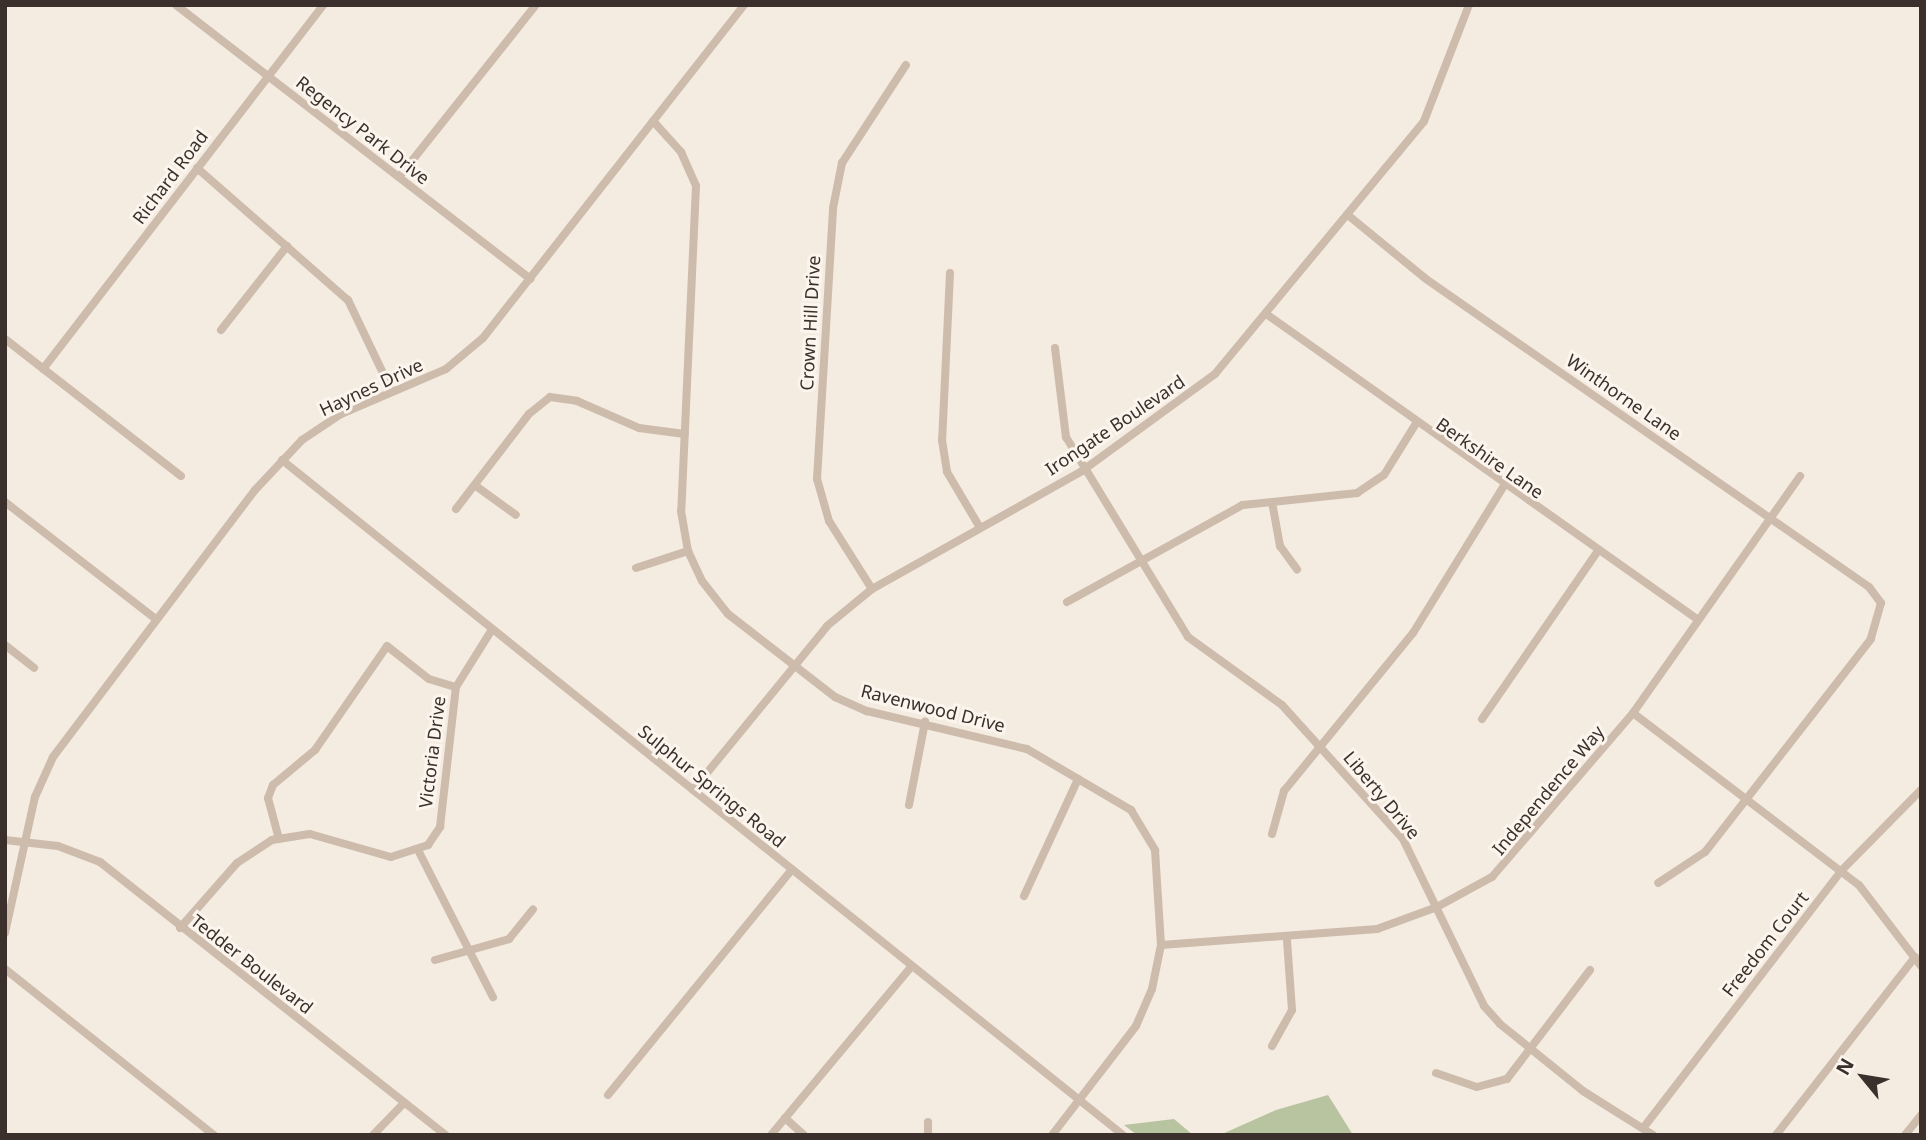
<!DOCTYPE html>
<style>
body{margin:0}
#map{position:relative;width:1926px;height:1140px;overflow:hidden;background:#f4ebe1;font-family:"Noto Sans",sans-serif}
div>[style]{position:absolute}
.green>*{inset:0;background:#b8c4a0}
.minor>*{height:8px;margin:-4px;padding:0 4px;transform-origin:4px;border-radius:4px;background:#cdbbac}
span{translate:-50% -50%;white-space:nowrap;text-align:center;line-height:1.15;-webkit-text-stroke:6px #fbf5ee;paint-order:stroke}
.street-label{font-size:18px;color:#3b302b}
.frame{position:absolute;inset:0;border:7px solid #3b302b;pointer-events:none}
.north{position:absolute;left:1828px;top:1042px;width:70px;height:70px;-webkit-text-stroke:5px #fbf5ee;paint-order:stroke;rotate:300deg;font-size:19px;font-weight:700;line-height:28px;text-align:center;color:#3b302b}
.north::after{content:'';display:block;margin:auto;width:24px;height:32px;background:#3b302b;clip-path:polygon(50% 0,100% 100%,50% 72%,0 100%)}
</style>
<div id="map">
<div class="green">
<div style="clip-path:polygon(1328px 1095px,1353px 1135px,1220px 1135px,1276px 1110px)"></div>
<div style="clip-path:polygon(1174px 1119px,1193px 1135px,1137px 1135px,1124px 1125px)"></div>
</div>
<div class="minor">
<div style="left:176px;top:5px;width:448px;rotate:37.7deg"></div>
<div style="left:653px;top:121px;width:42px;rotate:47.9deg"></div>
<div style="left:681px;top:152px;width:37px;rotate:66deg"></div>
<div style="left:696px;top:186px;width:325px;rotate:92.6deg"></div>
<div style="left:681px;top:511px;width:41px;rotate:80.1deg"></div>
<div style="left:688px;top:551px;width:33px;rotate:65deg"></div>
<div style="left:702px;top:581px;width:42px;rotate:51.8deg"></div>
<div style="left:728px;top:614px;width:135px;rotate:37.8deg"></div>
<div style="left:835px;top:697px;width:35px;rotate:24deg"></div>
<div style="left:867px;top:711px;width:164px;rotate:13.4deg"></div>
<div style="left:1027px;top:749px;width:121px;rotate:30.4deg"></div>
<div style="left:1131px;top:810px;width:47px;rotate:59deg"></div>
<div style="left:1155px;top:850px;width:95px;rotate:86.4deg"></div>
<div style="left:1161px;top:945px;width:45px;rotate:101.6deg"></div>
<div style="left:1152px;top:989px;width:40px;rotate:113.4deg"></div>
<div style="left:1136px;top:1026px;width:138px;rotate:127.6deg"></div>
<div style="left:197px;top:168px;width:201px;rotate:41.2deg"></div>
<div style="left:348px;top:300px;width:102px;rotate:64.4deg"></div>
<div style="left:399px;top:177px;width:220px;rotate:-51.5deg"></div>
<div style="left:1349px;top:216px;width:99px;rotate:39.3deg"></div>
<div style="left:1426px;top:279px;width:540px;rotate:34.81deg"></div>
<div style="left:1869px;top:587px;width:20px;rotate:53deg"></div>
<div style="left:1881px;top:603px;width:37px;rotate:106deg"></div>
<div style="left:1871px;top:639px;width:270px;rotate:127.9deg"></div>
<div style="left:1705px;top:852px;width:56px;rotate:146.6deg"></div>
<div style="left:950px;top:273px;width:167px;rotate:92.7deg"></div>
<div style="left:942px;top:440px;width:32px;rotate:81deg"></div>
<div style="left:947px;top:472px;width:63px;rotate:59.3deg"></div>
<div style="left:1269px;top:316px;width:524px;rotate:35.3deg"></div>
<div style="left:221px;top:330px;width:107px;rotate:-51.8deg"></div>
<div style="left:5px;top:339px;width:223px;rotate:37.9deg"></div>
<div style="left:1055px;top:348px;width:90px;rotate:83deg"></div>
<div style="left:1066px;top:437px;width:234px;rotate:58.6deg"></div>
<div style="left:1188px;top:637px;width:116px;rotate:35.9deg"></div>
<div style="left:1282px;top:705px;width:181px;rotate:47.9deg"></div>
<div style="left:1403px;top:839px;width:186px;rotate:64.1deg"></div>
<div style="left:1484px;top:1006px;width:24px;rotate:48deg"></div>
<div style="left:1500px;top:1024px;width:107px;rotate:38.9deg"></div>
<div style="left:1583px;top:1091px;width:83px;rotate:32.2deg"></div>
<div style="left:43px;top:369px;width:459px;rotate:-52.4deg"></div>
<div style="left:282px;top:460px;width:1078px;rotate:38.75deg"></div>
<div style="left:476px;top:486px;width:49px;rotate:35.9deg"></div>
<div style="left:5px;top:502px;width:191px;rotate:37.8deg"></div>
<div style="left:1272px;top:502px;width:45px;rotate:79.7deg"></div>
<div style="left:1280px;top:546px;width:29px;rotate:54deg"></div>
<div style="left:456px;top:509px;width:120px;rotate:-52.5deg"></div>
<div style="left:529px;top:414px;width:27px;rotate:-39deg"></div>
<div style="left:550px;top:397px;width:27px;rotate:8deg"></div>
<div style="left:577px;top:401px;width:68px;rotate:23.5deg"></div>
<div style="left:639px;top:428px;width:46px;rotate:7.4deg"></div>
<div style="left:636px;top:568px;width:55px;rotate:-18.1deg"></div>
<div style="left:872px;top:589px;width:80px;rotate:-122.3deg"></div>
<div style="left:829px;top:521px;width:44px;rotate:-105.9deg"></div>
<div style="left:817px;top:479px;width:271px;rotate:-86.6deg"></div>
<div style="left:833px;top:208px;width:46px;rotate:-78.7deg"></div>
<div style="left:842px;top:163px;width:117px;rotate:-56.9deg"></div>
<div style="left:1067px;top:602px;width:201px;rotate:-28.9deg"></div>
<div style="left:1243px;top:505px;width:115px;rotate:-6deg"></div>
<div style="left:1357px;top:493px;width:32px;rotate:-34deg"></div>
<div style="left:1384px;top:475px;width:59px;rotate:-58.2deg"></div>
<div style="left:5px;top:645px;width:37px;rotate:38deg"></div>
<div style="left:1633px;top:713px;width:284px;rotate:37.3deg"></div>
<div style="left:1859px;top:885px;width:102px;rotate:52.6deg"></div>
<div style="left:1482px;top:719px;width:204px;rotate:-55.4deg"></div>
<div style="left:693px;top:790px;width:212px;rotate:-50.7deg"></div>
<div style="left:827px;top:626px;width:58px;rotate:-39.4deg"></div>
<div style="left:872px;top:589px;width:241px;rotate:-29.3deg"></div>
<div style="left:1082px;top:471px;width:165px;rotate:-36.1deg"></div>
<div style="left:1215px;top:374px;width:328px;rotate:-50.4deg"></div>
<div style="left:1424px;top:121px;width:124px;rotate:-68.8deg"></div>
<div style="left:909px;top:805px;width:85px;rotate:-79.1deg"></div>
<div style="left:1272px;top:834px;width:45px;rotate:-74.4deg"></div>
<div style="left:1284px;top:791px;width:204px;rotate:-50.8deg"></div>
<div style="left:1413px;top:633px;width:172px;rotate:-58.3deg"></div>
<div style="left:279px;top:839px;width:42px;rotate:-105deg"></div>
<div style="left:268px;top:798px;width:14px;rotate:-69deg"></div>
<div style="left:273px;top:785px;width:55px;rotate:-39.8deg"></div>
<div style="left:315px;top:750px;width:126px;rotate:-55.3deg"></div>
<div style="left:387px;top:646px;width:53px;rotate:38.2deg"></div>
<div style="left:429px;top:679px;width:28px;rotate:17deg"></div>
<div style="left:5px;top:840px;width:53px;rotate:6.5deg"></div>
<div style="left:58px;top:846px;width:45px;rotate:20.9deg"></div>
<div style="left:100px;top:862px;width:441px;rotate:38.3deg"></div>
<div style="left:419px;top:852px;width:163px;rotate:63deg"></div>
<div style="left:1024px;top:896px;width:129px;rotate:-65.2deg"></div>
<div style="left:180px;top:928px;width:86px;rotate:-48.8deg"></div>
<div style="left:237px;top:863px;width:42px;rotate:-33.3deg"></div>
<div style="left:272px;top:840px;width:38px;rotate:-9deg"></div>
<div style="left:310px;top:834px;width:84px;rotate:15.9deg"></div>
<div style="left:391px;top:857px;width:39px;rotate:-18deg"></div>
<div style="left:428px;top:845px;width:22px;rotate:-56deg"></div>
<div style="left:440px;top:827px;width:141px;rotate:-83.5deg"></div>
<div style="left:456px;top:687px;width:66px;rotate:-58deg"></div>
<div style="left:5px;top:933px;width:139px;rotate:-77.6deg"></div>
<div style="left:35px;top:797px;width:44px;rotate:-65.8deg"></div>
<div style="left:53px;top:757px;width:335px;rotate:-52.9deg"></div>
<div style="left:255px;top:490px;width:69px;rotate:-46.8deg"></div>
<div style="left:302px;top:440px;width:47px;rotate:-33.7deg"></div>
<div style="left:341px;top:414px;width:114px;rotate:-23.2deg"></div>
<div style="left:446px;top:369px;width:48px;rotate:-40deg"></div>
<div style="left:483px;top:338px;width:423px;rotate:-51.9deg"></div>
<div style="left:1161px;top:945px;width:217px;rotate:-4.2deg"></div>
<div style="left:1377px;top:929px;width:64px;rotate:-20.1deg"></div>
<div style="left:1437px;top:907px;width:63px;rotate:-28.6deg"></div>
<div style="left:1492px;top:877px;width:216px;rotate:-49.3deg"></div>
<div style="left:1633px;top:713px;width:290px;rotate:-54.8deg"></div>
<div style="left:435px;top:960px;width:77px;rotate:-15.8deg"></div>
<div style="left:509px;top:939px;width:38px;rotate:-51deg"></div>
<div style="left:5px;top:969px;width:267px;rotate:38.5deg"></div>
<div style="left:1272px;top:1046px;width:41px;rotate:-60.9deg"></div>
<div style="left:1292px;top:1010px;width:70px;rotate:-94.1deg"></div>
<div style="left:1436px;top:1073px;width:43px;rotate:18.9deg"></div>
<div style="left:1477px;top:1087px;width:31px;rotate:-15deg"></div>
<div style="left:1507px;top:1079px;width:137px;rotate:-52.7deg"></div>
<div style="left:608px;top:1095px;width:291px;rotate:-50.8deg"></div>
<div style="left:785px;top:1118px;width:25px;rotate:42deg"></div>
<div style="left:1644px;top:1127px;width:323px;rotate:-52.4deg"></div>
<div style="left:1841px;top:871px;width:114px;rotate:-45.4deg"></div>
<div style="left:373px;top:1135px;width:45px;rotate:-45.9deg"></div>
<div style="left:771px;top:1135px;width:220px;rotate:-50.2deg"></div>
<div style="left:928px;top:1135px;width:13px;rotate:-90deg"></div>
<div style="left:1776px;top:1135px;width:226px;rotate:-52deg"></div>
<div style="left:1905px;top:1135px;width:26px;rotate:-51deg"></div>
</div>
<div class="street-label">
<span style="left:363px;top:130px;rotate:38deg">Regency Park Drive</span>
<span style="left:170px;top:177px;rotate:-53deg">Richard Road</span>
<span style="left:810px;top:323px;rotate:-87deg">Crown Hill Drive</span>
<span style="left:371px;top:387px;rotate:-25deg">Haynes Drive</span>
<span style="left:1624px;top:397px;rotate:35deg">Winthorne Lane</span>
<span style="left:1115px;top:425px;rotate:-34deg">Irongate Boulevard</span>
<span style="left:1490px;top:458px;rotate:35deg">Berkshire Lane</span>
<span style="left:933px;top:708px;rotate:14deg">Ravenwood Drive</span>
<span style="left:432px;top:752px;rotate:-83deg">Victoria Drive</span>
<span style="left:712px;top:786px;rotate:39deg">Sulphur Springs Road</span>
<span style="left:1548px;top:790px;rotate:-50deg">Independence Way</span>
<span style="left:1382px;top:795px;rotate:50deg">Liberty Drive</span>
<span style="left:1765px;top:944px;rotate:-52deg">Freedom Court</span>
<span style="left:252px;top:964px;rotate:38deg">Tedder Boulevard</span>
</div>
<div class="frame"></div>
<div class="north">N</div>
</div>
